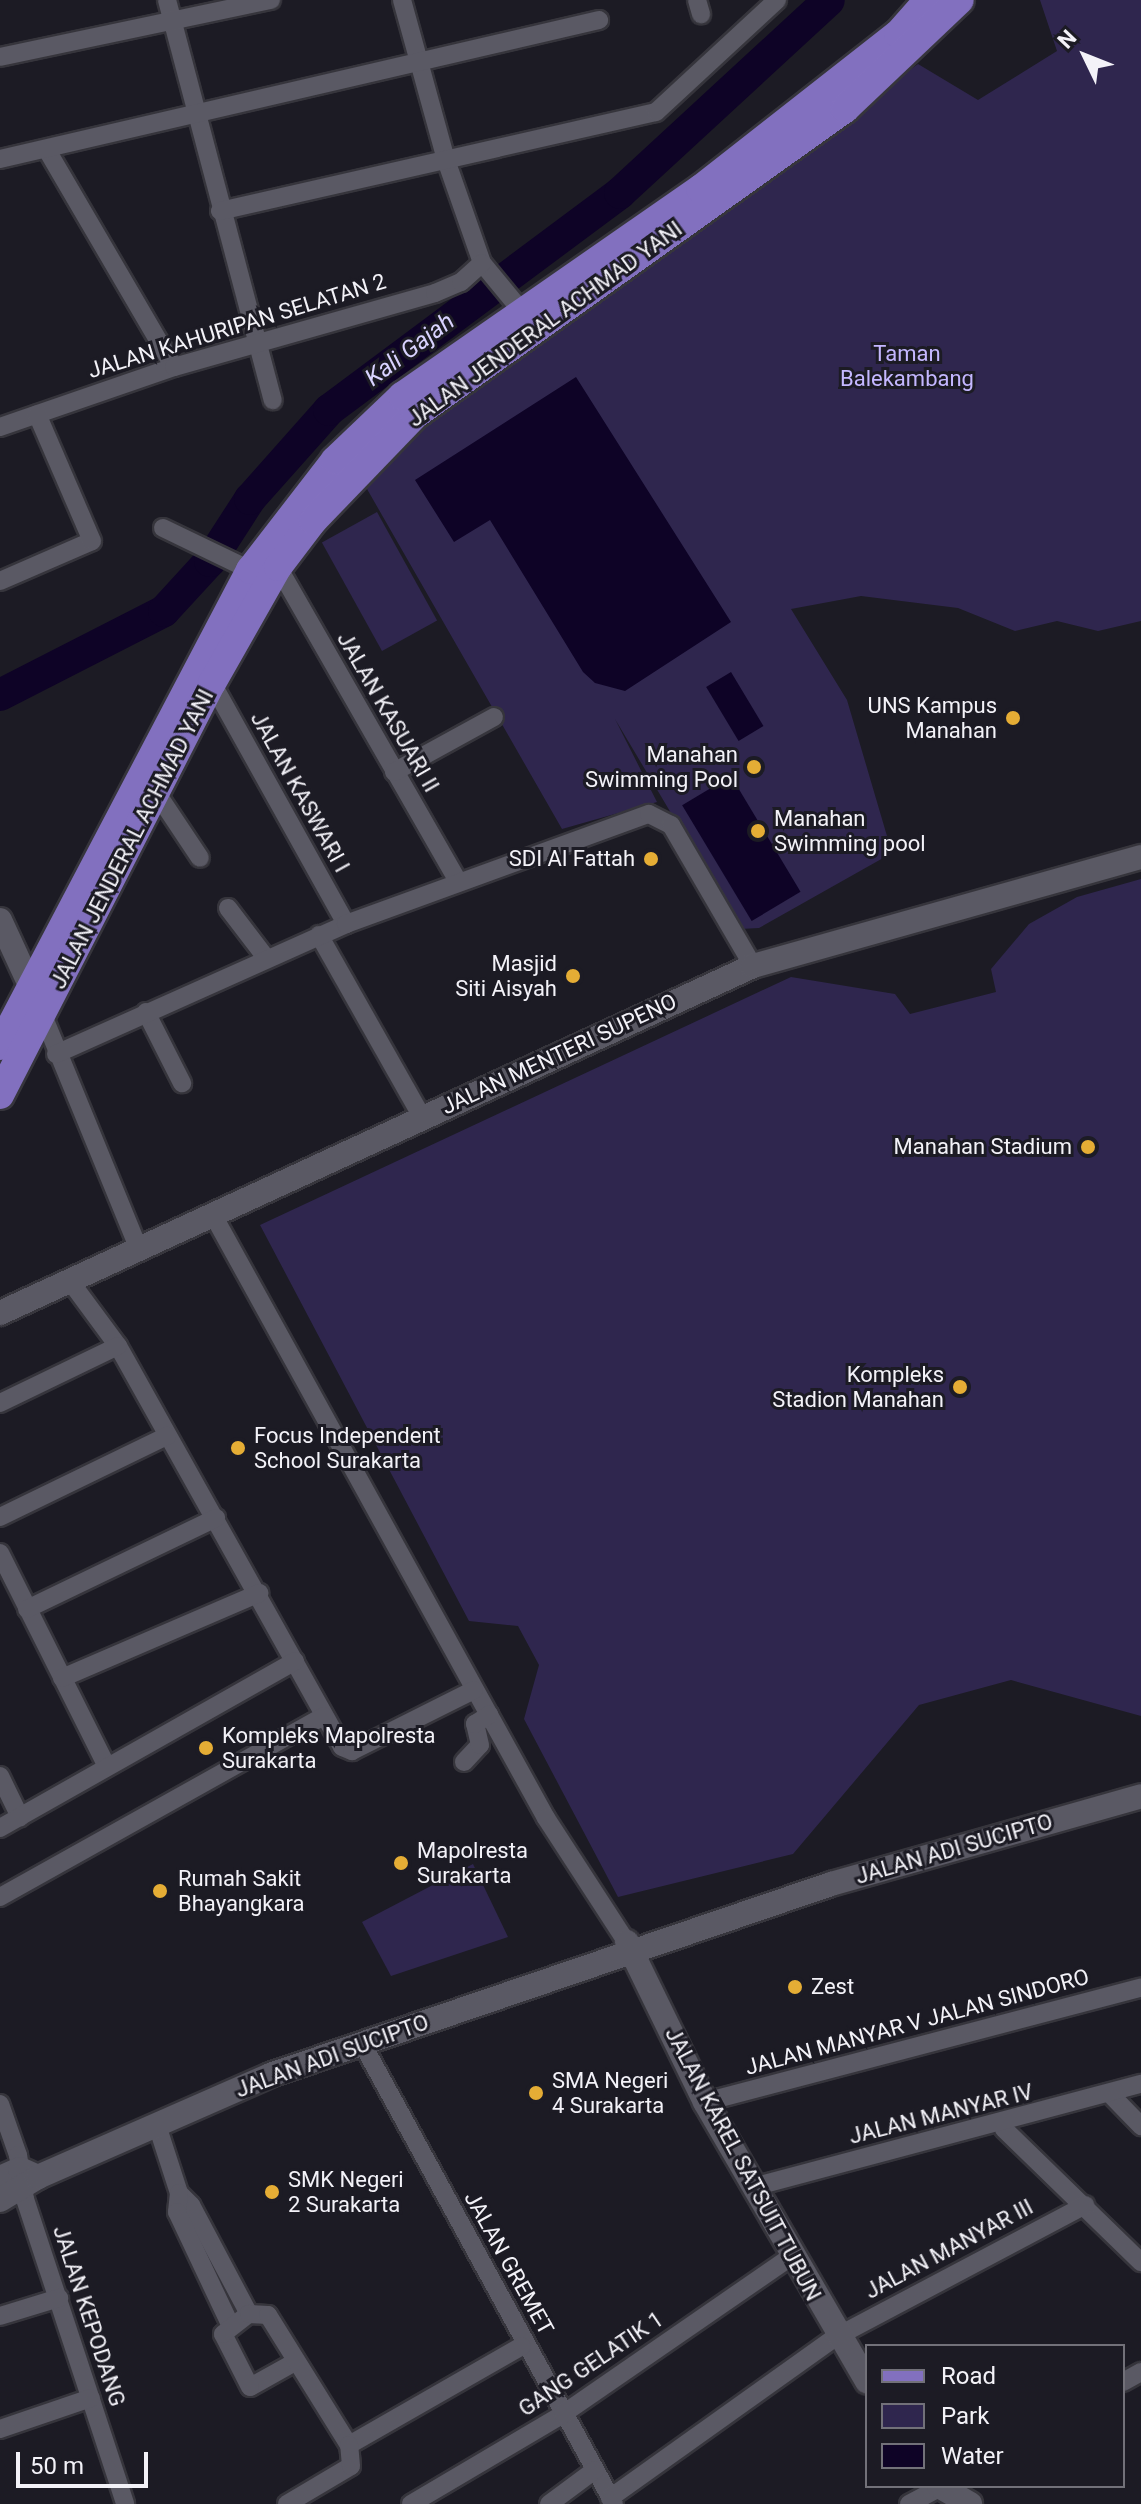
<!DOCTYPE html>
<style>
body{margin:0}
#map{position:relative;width:1141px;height:2504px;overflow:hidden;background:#1c1b24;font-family:Roboto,sans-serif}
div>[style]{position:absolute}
.green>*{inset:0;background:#2f264e;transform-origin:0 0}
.water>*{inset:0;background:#0e0326;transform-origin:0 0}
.river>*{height:32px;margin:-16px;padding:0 16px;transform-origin:16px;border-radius:16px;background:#0e0326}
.roads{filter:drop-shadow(2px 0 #36353c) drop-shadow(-2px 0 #36353c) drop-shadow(0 2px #36353c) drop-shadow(0 -2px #36353c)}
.street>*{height:18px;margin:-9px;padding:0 9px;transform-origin:9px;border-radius:9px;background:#5a5964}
.secondary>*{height:24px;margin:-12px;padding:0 12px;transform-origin:12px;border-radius:12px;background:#5a5964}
.primary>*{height:28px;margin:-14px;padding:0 14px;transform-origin:14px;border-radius:14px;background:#8270bf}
.dots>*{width:22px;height:22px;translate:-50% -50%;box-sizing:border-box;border:4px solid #1c1b24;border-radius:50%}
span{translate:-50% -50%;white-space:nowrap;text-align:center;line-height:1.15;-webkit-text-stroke:6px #1c1b24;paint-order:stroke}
.street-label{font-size:22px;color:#f3f2f8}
.park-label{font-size:22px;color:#c4b7ff}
.poi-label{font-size:22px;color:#f3f2f8}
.right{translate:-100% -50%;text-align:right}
.left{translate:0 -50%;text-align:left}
.water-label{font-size:24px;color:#d9d3ff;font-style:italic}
.legend{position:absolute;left:865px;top:2344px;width:260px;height:144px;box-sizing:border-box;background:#1c1b24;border:2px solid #727179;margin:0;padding:10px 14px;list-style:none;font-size:24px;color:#f3f2f8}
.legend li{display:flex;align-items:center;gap:16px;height:40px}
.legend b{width:40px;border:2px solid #727179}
.north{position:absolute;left:1045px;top:16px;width:80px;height:80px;-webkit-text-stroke:6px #1c1b24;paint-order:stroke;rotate:313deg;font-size:22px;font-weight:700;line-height:32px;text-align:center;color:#f3f2f8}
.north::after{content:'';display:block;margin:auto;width:28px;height:36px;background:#f3f2f8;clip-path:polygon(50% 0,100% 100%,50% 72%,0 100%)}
.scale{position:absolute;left:16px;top:2452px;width:132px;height:36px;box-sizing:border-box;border:4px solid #f3f2f8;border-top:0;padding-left:10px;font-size:24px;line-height:28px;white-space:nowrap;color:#f3f2f8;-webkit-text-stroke:6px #1c1b24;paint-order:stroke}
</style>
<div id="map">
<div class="green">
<div style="clip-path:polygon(1040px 0,1141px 0,1141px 621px,1098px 631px,1057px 621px,1015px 631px,958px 608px,861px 596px,791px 609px,847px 700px,892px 853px,759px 928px,740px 929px,615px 719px,657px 802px,562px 829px,363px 482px,384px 458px,494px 371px,918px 64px,978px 100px,1057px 51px)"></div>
<div style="left:377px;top:512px;width:124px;height:63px;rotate:61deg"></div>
<div style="clip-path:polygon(1141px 879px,1141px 1716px,1011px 1680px,919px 1705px,793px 1854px,618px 1897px,524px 1719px,539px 1665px,518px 1626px,469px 1621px,260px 1225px,791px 977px,895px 994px,910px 1014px,996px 992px,991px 969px,1029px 924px,1077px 897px)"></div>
<div style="clip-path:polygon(473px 1864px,508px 1937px,391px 1976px,362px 1922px)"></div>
</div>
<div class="water">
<div style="clip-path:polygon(576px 377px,731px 622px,625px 691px,595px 683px,583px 672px,490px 520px,454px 542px,415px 480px)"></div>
<div style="left:731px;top:672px;width:63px;height:29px;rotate:59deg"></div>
<div style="left:731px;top:776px;width:135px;height:57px;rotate:59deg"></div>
</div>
<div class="river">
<div style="left:0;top:695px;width:184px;rotate:-27.1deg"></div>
<div style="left:164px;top:611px;width:68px;rotate:-47.4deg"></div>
<div style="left:210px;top:561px;width:74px;rotate:-57.2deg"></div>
<div style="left:250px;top:499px;width:119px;rotate:-48.4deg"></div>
<div style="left:329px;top:410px;width:363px;rotate:-36.7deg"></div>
<div style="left:620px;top:193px;width:284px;rotate:-42.7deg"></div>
</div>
<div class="roads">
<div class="street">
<div style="left:167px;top:0;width:414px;rotate:75.2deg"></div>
<div style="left:402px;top:0;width:166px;rotate:74.6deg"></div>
<div style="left:446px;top:160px;width:109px;rotate:70.7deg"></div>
<div style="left:482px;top:263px;width:74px;rotate:50.5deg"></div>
<div style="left:697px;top:0;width:15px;rotate:74deg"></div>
<div style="left:0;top:57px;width:277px;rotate:-11.9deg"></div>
<div style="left:47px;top:150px;width:251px;rotate:59.7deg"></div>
<div style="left:0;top:159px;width:615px;rotate:-13.06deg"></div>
<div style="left:220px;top:211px;width:447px;rotate:-12.8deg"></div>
<div style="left:656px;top:112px;width:165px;rotate:-42.8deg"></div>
<div style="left:0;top:427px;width:184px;rotate:-19deg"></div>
<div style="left:174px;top:367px;width:271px;rotate:-15.8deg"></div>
<div style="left:435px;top:293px;width:28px;rotate:-23deg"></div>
<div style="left:461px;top:282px;width:28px;rotate:-42deg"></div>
<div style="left:163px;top:528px;width:97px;rotate:25.8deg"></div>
<div style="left:278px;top:567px;width:361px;rotate:60.2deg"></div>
<div style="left:0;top:581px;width:100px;rotate:-23.5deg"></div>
<div style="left:92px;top:541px;width:138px;rotate:-113.4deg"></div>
<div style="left:212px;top:683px;width:276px;rotate:60.9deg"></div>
<div style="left:394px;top:772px;width:114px;rotate:-28.8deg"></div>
<div style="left:156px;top:792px;width:79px;rotate:56.3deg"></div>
<div style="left:228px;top:908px;width:64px;rotate:52.6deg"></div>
<div style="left:319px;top:935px;width:209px;rotate:60.5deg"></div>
<div style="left:146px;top:1012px;width:80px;rotate:63.1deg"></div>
<div style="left:42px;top:1013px;width:253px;rotate:67.7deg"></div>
<div style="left:56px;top:1054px;width:318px;rotate:-24.1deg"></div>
<div style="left:346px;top:924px;width:322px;rotate:-20deg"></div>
<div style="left:649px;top:814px;width:25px;rotate:27deg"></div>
<div style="left:671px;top:825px;width:163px;rotate:59.8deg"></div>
<div style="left:212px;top:1213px;width:691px;rotate:61.1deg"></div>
<div style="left:546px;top:1818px;width:147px;rotate:57deg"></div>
<div style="left:70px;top:1281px;width:81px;rotate:53.6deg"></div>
<div style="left:118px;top:1346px;width:459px;rotate:60.8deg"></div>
<div style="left:342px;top:1747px;width:11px;rotate:22deg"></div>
<div style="left:352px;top:1751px;width:136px;rotate:-26.6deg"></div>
<div style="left:0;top:1403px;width:131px;rotate:-25.8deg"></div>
<div style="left:0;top:1517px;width:186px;rotate:-25.9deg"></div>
<div style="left:0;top:1553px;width:239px;rotate:63.4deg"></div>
<div style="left:27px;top:1609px;width:210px;rotate:-25.7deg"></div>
<div style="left:62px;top:1678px;width:215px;rotate:-23.3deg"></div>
<div style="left:464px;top:1762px;width:23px;rotate:-47deg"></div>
<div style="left:480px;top:1745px;width:22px;rotate:-103deg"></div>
<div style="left:475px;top:1724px;width:17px;rotate:-33deg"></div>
<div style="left:0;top:1776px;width:46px;rotate:64deg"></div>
<div style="left:0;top:1828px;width:339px;rotate:-29.5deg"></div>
<div style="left:0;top:1897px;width:371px;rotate:-29.2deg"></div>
<div style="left:363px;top:2045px;width:523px;rotate:61.33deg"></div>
<div style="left:1110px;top:2094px;width:45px;rotate:45.9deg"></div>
<div style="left:705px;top:2102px;width:451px;rotate:-14.7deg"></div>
<div style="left:0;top:2104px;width:54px;rotate:70.6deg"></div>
<div style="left:18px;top:2155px;width:45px;rotate:81deg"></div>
<div style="left:25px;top:2199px;width:321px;rotate:71.8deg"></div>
<div style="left:157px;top:2125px;width:71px;rotate:72.1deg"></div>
<div style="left:179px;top:2193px;width:17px;rotate:45deg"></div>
<div style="left:191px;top:2205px;width:123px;rotate:62deg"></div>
<div style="left:1004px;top:2129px;width:191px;rotate:44.2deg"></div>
<div style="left:753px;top:2187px;width:401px;rotate:-14.9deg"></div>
<div style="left:179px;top:2193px;width:19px;rotate:96deg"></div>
<div style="left:177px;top:2212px;width:124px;rotate:64.7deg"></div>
<div style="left:0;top:2316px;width:62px;rotate:-17deg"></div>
<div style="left:295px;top:2362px;width:51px;rotate:150.9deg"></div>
<div style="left:250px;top:2387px;width:59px;rotate:-117deg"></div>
<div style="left:223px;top:2334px;width:33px;rotate:-38deg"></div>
<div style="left:249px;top:2314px;width:19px;rotate:3deg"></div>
<div style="left:268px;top:2315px;width:153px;rotate:58.1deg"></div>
<div style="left:349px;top:2445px;width:199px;rotate:-29.8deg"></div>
<div style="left:1123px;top:2382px;width:21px;rotate:-29deg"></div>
<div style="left:0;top:2429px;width:96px;rotate:-18.8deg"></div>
<div style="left:610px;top:2498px;width:277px;rotate:-35.5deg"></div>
<div style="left:836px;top:2337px;width:282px;rotate:-27.9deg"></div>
<div style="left:287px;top:2504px;width:74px;rotate:-30.7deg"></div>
<div style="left:351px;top:2466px;width:21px;rotate:-95deg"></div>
<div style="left:411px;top:2504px;width:177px;rotate:-30.6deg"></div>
<div style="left:563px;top:2414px;width:278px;rotate:-34.6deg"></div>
<div style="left:549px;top:2504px;width:57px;rotate:-36.5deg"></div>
<div style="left:909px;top:2504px;width:38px;rotate:-28deg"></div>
</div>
<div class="secondary">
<div style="left:0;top:920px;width:74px;rotate:65.2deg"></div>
<div style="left:0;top:1313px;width:829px;rotate:-24.74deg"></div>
<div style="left:753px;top:966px;width:403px;rotate:-15.7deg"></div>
<div style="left:627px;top:1942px;width:178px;rotate:64deg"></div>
<div style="left:705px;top:2102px;width:323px;rotate:59.9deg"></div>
<div style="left:0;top:2178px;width:22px;rotate:-24deg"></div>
<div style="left:20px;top:2169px;width:20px;rotate:24deg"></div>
<div style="left:0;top:2200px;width:44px;rotate:-31.2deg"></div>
<div style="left:38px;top:2177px;width:253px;rotate:-23.7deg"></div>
<div style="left:270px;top:2075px;width:593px;rotate:-18.8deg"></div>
<div style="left:831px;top:1884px;width:322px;rotate:-15.8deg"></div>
<div style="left:939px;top:2486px;width:36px;rotate:30deg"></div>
</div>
<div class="primary">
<div style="left:0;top:1046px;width:538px;rotate:-62.29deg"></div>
<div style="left:250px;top:570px;width:139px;rotate:-52.3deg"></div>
<div style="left:335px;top:460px;width:93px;rotate:-43.7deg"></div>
<div style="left:402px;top:396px;width:363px;rotate:-34.8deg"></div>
<div style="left:700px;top:189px;width:251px;rotate:-38.1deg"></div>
<div style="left:898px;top:34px;width:45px;rotate:-48.6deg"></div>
<div style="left:0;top:1095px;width:463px;rotate:-62.8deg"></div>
<div style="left:212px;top:683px;width:133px;rotate:-60.4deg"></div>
<div style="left:278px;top:567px;width:58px;rotate:-52.7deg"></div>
<div style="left:313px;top:521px;width:147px;rotate:-46.1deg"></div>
<div style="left:415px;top:415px;width:528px;rotate:-35.44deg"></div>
<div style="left:845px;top:109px;width:158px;rotate:-43.5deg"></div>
</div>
</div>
<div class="dots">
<div style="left:1013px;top:718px;background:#e5ad35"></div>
<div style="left:754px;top:767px;background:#e5ad35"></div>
<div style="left:758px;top:831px;background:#e5ad35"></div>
<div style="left:651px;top:859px;background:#e5ad35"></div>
<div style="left:573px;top:976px;background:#e5ad35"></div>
<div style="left:1088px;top:1147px;background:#e5ad35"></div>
<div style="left:960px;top:1387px;background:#e5ad35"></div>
<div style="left:238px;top:1448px;background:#e5ad35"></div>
<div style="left:206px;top:1748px;background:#e5ad35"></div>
<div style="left:401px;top:1863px;background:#e5ad35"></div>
<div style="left:160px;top:1891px;background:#e5ad35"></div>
<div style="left:795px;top:1987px;background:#e5ad35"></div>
<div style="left:536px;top:2093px;background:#e5ad35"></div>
<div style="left:272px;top:2192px;background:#e5ad35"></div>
</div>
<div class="street-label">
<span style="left:545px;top:324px;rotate:-36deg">JALAN JENDERAL ACHMAD YANI</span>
<span style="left:237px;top:326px;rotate:-17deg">JALAN KAHURIPAN SELATAN 2</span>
<span style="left:388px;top:712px;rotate:60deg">JALAN KASUARI II</span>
<span style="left:300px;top:792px;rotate:61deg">JALAN KASWARI I</span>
<span style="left:132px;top:839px;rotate:-63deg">JALAN JENDERAL ACHMAD YANI</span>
<span style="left:559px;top:1054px;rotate:-25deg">JALAN MENTERI SUPENO</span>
<span style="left:954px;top:1849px;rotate:-16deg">JALAN ADI SUCIPTO</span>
<span style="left:917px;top:2022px;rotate:-15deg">JALAN MANYAR V JALAN SINDORO</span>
<span style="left:332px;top:2056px;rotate:-20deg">JALAN ADI SUCIPTO</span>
<span style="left:941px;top:2114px;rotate:-14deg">JALAN MANYAR IV</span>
<span style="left:743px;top:2164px;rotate:62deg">JALAN KAREL SATSUIT TUBUN</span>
<span style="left:949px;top:2249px;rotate:-28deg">JALAN MANYAR III</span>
<span style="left:509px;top:2263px;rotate:61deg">JALAN GREMET</span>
<span style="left:89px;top:2316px;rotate:72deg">JALAN KEPODANG</span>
<span style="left:591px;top:2364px;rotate:-34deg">GANG GELATIK 1</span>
</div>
<div class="park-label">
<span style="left:907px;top:366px">Taman<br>Balekambang</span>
</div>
<div class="poi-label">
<span class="right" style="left:997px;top:718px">UNS Kampus<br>Manahan</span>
<span class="right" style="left:738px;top:767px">Manahan<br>Swimming Pool</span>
<span class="left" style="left:774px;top:831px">Manahan<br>Swimming pool</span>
<span class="right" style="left:635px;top:859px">SDI Al Fattah</span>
<span class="right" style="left:557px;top:976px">Masjid<br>Siti Aisyah</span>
<span class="right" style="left:1072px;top:1147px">Manahan Stadium</span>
<span class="right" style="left:944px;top:1387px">Kompleks<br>Stadion Manahan</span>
<span class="left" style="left:254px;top:1448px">Focus Independent<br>School Surakarta</span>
<span class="left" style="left:222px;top:1748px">Kompleks Mapolresta<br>Surakarta</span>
<span class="left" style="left:417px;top:1863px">Mapolresta<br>Surakarta</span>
<span class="left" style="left:178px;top:1891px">Rumah Sakit<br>Bhayangkara</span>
<span class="left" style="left:811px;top:1987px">Zest</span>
<span class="left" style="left:552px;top:2093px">SMA Negeri<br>4 Surakarta</span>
<span class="left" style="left:288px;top:2192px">SMK Negeri<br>2 Surakarta</span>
</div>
<div class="water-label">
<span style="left:410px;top:350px;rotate:-37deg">Kali Gajah</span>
</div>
<ul class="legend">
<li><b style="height:10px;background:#8270bf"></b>Road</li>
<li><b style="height:22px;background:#2f264e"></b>Park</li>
<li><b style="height:22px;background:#0e0326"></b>Water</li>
</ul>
<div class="north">N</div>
<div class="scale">50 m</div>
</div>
